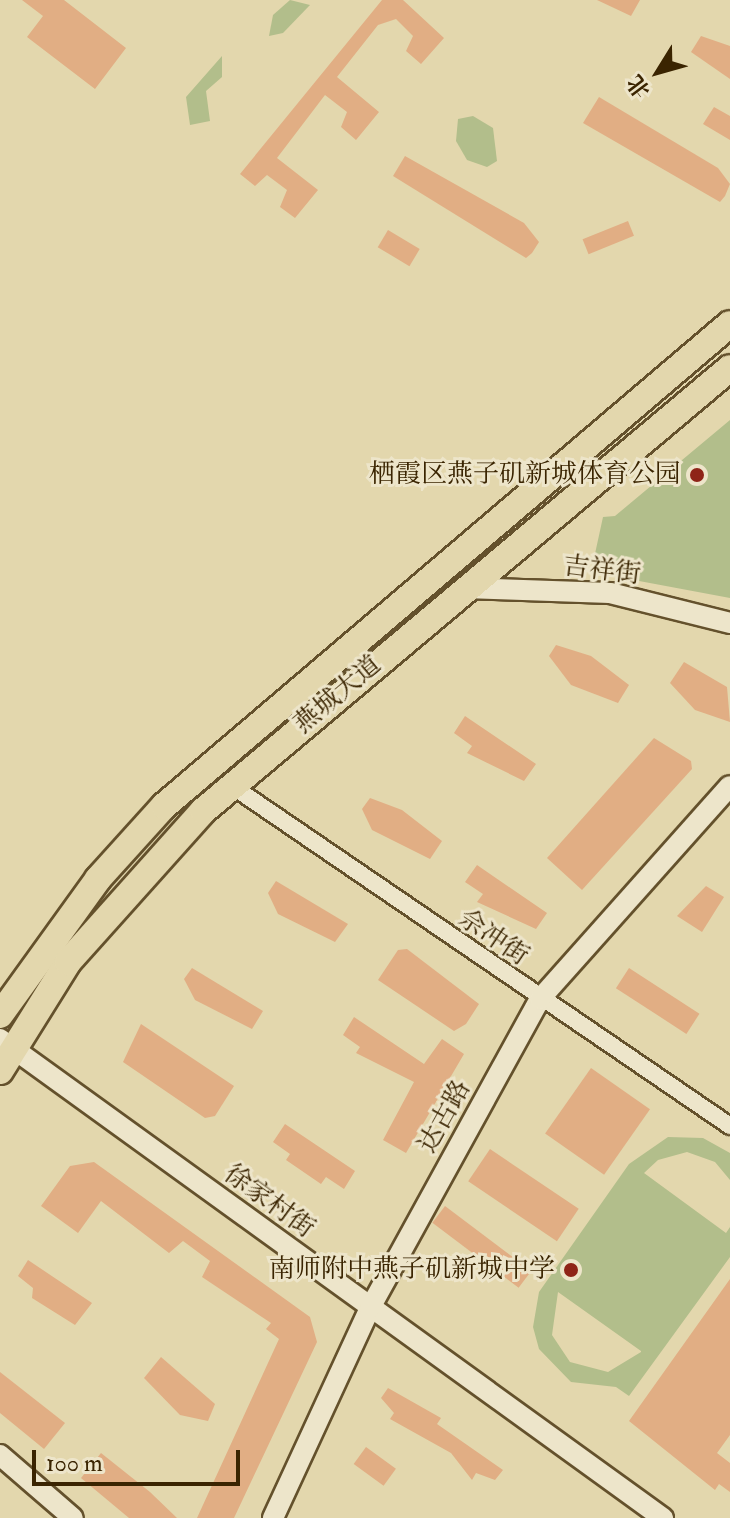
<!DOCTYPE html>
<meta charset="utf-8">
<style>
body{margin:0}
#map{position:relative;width:730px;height:1518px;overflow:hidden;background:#e3d7ad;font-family:"IM FELL Double Pica","Noto Serif SC",serif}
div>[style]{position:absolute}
.green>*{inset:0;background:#b2be8b}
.building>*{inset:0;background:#e1ae84;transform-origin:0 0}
.roads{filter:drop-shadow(2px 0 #64512c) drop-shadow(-2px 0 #64512c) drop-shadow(0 2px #64512c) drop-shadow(0 -2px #64512c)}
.minor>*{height:16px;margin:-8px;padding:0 8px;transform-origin:8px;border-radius:8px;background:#ede5ca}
.tertiary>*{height:20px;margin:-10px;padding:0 10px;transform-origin:10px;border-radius:10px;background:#ede5ca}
.primary>*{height:26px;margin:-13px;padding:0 13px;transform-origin:13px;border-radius:13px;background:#e3d7ad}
.dots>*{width:22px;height:22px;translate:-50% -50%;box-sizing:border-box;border:4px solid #ede5ca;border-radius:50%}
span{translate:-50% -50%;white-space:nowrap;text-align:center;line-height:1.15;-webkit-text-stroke:6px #ede5ca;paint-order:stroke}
.poi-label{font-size:26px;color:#3a2401}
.right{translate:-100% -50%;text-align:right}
.street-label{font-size:26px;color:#3a2401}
.north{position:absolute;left:618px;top:32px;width:80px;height:80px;-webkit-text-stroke:6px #ede5ca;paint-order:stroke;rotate:233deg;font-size:22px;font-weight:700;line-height:32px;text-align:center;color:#3a2401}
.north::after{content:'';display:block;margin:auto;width:28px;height:36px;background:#3a2401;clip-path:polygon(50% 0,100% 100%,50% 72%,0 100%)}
.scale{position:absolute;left:32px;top:1450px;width:208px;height:36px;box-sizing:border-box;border:4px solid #3a2401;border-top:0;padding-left:10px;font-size:24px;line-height:28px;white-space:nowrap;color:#3a2401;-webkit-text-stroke:6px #ede5ca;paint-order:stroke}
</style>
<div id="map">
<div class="green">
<div style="clip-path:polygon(290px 0,310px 5px,283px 33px,269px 36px,273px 15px)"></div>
<div style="clip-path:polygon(222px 56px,222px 77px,206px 91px,210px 121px,190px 125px,186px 97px)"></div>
<div style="clip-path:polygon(473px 116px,493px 128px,497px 161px,487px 167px,467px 160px,456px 141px,458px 119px)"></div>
<div style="clip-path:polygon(730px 420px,730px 598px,591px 572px,603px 517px,615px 516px)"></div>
<div style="clip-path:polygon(evenodd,668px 1137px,703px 1138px,730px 1153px,730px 1180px,715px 1162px,687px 1152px,658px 1160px,644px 1173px,726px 1233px,730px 1227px,730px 1257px,629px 1396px,616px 1387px,571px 1382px,539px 1349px,533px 1327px,539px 1292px,629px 1164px,668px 1137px,558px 1292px,641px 1351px,641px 1352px,608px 1372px,570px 1362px,552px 1335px,558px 1292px)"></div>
</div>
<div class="building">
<div style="clip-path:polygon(22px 0,64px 0,126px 48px,95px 89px,27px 37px,43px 16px)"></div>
<div style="clip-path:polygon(382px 0,403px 0,444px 38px,421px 64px,406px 51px,413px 36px,396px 19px,378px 25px,337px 77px,379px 112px,356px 140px,341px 127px,347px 112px,325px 95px,277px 158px,318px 190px,295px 218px,280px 207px,287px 190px,267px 175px,255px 186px,240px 174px)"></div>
<div style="clip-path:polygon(597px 0,640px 0,631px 16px)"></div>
<div style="clip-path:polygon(701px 36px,730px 46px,730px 79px,691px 52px)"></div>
<div style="clip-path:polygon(599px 97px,718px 168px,730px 184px,725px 196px,720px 202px,583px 123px)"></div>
<div style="clip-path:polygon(714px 107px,730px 116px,730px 140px,703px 124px)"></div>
<div style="clip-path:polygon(405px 156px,524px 223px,539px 242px,532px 253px,526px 258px,393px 176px)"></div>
<div style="left:628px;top:221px;width:16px;height:49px;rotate:68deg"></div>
<div style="left:388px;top:230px;width:37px;height:20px;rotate:31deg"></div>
<div style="clip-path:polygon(556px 645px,591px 656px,629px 685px,618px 703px,571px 685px,549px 656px)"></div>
<div style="clip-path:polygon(684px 662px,727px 687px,730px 722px,695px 710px,670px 683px)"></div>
<div style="clip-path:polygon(465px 716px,536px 764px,524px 781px,467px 753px,472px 746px,454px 733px)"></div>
<div style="clip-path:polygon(654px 738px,691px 761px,692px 769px,582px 890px,547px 858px)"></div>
<div style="clip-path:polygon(370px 798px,402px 810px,442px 841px,430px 859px,372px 830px,362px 809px)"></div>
<div style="clip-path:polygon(477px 865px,547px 913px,536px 929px,477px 902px,483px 894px,465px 882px)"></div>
<div style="clip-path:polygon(276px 881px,348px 924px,335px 942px,278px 914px,268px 893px)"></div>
<div style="clip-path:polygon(706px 886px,724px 897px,702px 932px,677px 916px)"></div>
<div style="clip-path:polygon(407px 949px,479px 1004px,466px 1024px,454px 1031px,378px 980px,398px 950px)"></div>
<div style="clip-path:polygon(192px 968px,263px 1011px,252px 1029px,195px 1000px,184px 979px)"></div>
<div style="left:629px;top:968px;width:84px;height:24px;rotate:33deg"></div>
<div style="clip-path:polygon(354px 1017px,424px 1064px,442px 1039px,464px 1054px,406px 1153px,383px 1140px,414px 1082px,356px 1053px,360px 1047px,343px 1035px)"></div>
<div style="clip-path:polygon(141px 1024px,234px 1086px,215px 1116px,205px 1118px,123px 1062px)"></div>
<div style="left:591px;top:1068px;width:72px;height:80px;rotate:35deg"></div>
<div style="clip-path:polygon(285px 1124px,355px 1171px,344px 1189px,326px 1177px,321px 1184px,286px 1160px,290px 1154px,273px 1142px)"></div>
<div style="left:490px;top:1149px;width:107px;height:39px;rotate:34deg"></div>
<div style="clip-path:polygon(94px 1162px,310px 1317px,317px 1342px,234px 1518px,197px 1518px,279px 1339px,266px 1329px,271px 1323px,202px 1277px,210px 1261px,183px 1241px,169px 1253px,101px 1201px,78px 1233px,41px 1206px,70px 1166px)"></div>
<div style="left:445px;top:1206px;width:108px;height:21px;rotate:37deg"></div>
<div style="clip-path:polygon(28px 1260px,92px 1303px,75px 1325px,32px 1298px,33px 1288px,18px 1276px)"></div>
<div style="clip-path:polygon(730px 1279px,730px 1435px,717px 1453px,730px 1463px,730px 1492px,719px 1484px,715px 1490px,629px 1421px)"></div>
<div style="clip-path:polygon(161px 1357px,215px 1404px,208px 1421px,180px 1415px,144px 1378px)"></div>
<div style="clip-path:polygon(0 1372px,65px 1423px,44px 1449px,0 1413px)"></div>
<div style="clip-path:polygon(388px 1388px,441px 1418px,437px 1424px,503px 1470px,495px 1480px,476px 1473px,472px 1480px,451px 1453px,390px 1419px,394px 1413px,381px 1398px)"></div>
<div style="left:366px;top:1447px;width:37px;height:21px;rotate:36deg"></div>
<div style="clip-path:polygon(101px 1453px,150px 1492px,177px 1518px,129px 1518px,81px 1478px)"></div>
</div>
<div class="roads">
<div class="minor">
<div style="left:232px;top:786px;width:603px;rotate:34.32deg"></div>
</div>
<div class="tertiary">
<div style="left:465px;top:588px;width:145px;rotate:2deg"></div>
<div style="left:610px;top:593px;width:124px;rotate:14deg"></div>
<div style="left:0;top:1039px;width:818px;rotate:35.85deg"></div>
<div style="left:0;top:1455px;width:96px;rotate:40.8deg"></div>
<div style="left:273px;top:1518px;width:231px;rotate:-65.2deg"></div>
<div style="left:370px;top:1308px;width:353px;rotate:-61.2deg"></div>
<div style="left:540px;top:999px;width:285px;rotate:-48.3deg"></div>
</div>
<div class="primary">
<div style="left:0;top:1015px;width:168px;rotate:-54.2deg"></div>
<div style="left:98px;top:879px;width:98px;rotate:-47.9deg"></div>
<div style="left:164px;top:806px;width:743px;rotate:-40.42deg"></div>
<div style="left:0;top:1071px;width:128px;rotate:-58deg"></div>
<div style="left:68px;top:962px;width:203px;rotate:-48.2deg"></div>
<div style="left:203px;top:811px;width:688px;rotate:-40.05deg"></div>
</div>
</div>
<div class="dots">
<div style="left:697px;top:475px;background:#8f2418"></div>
<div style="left:571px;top:1270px;background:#8f2418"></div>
</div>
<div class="poi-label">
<span class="right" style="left:681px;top:475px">栖霞区燕子矶新城体育公园</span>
<span class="right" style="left:555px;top:1270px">南师附中燕子矶新城中学</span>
</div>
<div class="street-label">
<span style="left:602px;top:571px;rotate:7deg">吉祥街</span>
<span style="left:338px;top:695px;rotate:-40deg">燕城大道</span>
<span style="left:493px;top:938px;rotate:34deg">佘冲街</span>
<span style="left:445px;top:1117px;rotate:-61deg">达古路</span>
<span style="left:269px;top:1202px;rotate:36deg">徐家村街</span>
</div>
<div class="north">北</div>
<div class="scale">100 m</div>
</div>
